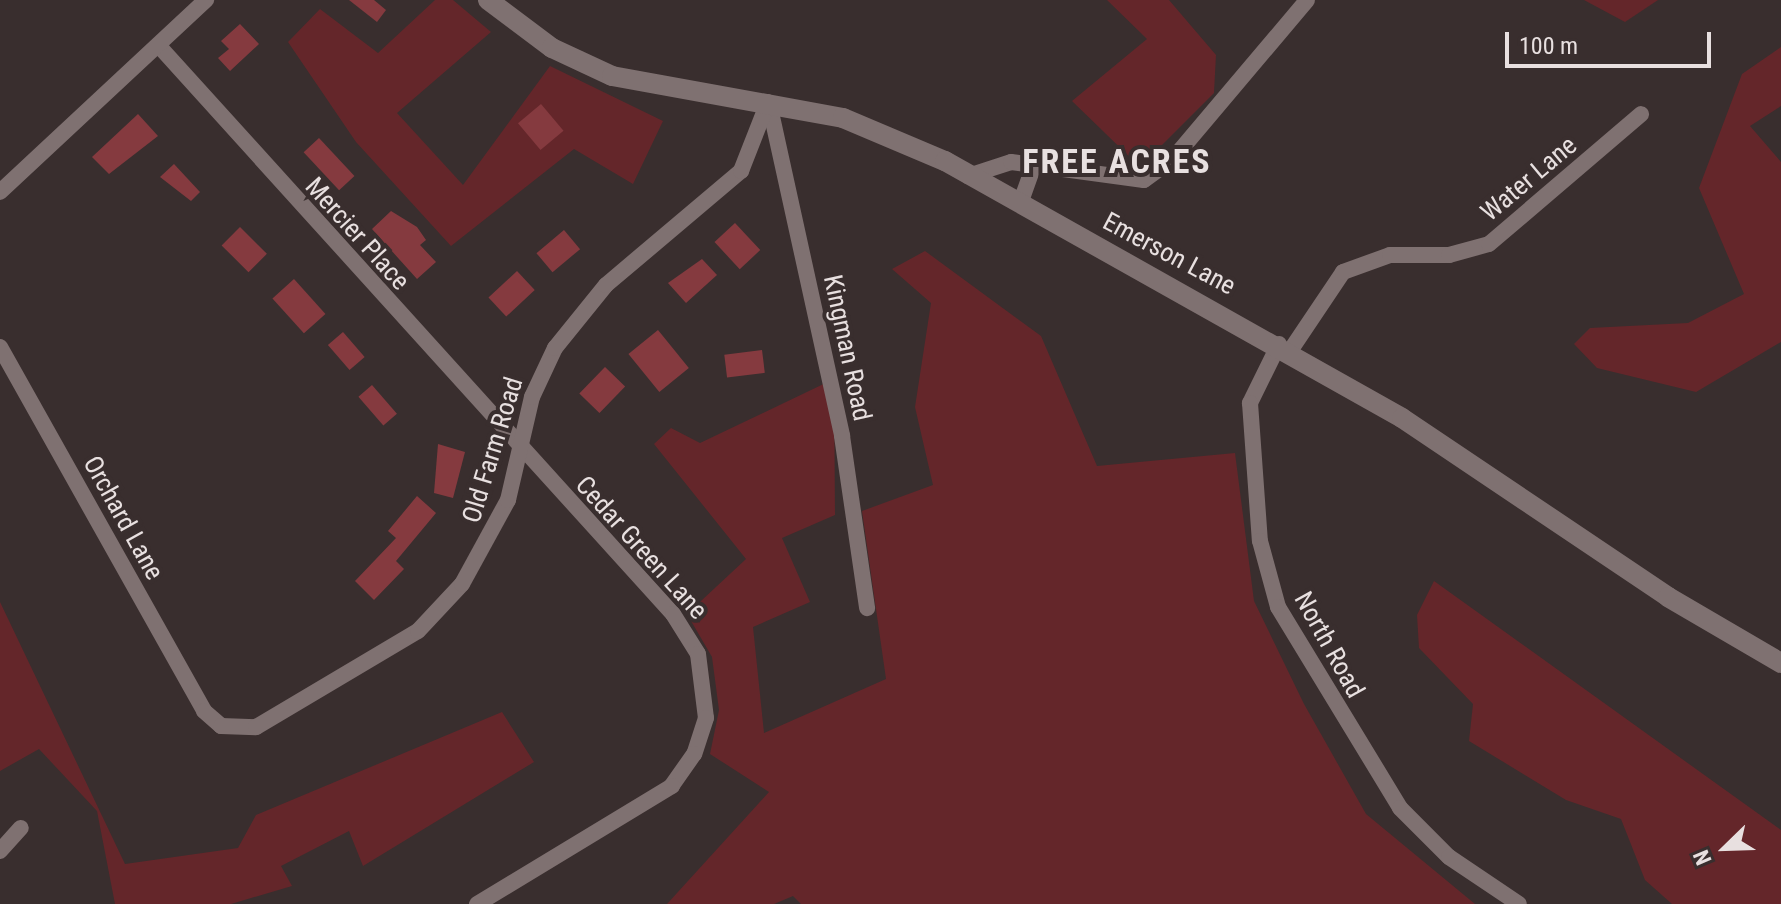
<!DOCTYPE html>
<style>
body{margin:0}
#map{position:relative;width:1781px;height:904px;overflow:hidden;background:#392e2e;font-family:"Roboto Condensed",sans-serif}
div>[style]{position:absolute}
.green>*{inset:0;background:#64262a}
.building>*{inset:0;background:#853a3f;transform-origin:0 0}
.minor>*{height:16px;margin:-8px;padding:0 8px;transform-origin:8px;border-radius:8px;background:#7f7171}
.tertiary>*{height:20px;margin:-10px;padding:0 10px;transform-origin:10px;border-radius:10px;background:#7f7171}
span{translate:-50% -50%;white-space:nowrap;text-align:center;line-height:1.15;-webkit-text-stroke:8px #392e2e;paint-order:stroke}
.street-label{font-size:26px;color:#e8e0e0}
.district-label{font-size:34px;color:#e8e0e0;font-weight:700;letter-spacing:2px}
.north{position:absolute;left:1685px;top:808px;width:80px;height:80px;-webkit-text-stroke:6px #392e2e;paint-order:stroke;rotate:247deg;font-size:22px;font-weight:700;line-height:32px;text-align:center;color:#e8e0e0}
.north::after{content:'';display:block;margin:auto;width:28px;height:36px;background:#e8e0e0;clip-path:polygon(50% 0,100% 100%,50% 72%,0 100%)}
.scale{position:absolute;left:1505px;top:32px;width:206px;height:36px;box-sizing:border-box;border:4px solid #e8e0e0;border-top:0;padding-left:10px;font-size:24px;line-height:28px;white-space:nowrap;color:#e8e0e0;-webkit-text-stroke:6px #392e2e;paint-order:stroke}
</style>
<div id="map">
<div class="green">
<div style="clip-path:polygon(435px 0,453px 0,491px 32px,397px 113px,463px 185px,550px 66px,663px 121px,633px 184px,574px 149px,451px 246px,356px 142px,288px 42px,320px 9px,378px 53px)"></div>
<div style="clip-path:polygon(1107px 0,1169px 0,1216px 55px,1214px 93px,1140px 167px,1072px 101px,1147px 39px)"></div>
<div style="clip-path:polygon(1584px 0,1658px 0,1625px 22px)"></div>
<div style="clip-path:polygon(1781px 47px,1781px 106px,1750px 126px,1781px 162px,1781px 342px,1696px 392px,1597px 368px,1574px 344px,1590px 328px,1688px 323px,1744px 294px,1699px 188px,1742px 74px)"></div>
<div style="clip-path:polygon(925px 251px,1041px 336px,1097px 466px,1235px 453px,1254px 601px,1304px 704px,1366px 814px,1475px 904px,801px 904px,793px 896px,774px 904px,667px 904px,769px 792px,710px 754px,719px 710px,712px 657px,687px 614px,746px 559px,654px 444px,671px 428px,700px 443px,834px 379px,835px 515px,782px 538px,810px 602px,753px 627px,764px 733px,886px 679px,862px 511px,933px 485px,915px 407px,931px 303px,892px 269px)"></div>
<div style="clip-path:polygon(1434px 581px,1781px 830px,1781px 904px,1672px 904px,1645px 880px,1621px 819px,1566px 800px,1469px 741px,1473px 704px,1419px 648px,1417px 615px)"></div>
<div style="clip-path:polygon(0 602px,125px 864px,238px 848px,256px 815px,502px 712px,534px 762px,363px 866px,349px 831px,281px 866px,292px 886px,231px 904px,115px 904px,97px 811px,39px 749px,0 771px)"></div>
</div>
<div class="building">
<div style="clip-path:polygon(349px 0,374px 0,386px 10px,377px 22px)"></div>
<div style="clip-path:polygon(240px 24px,259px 44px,230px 71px,218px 58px,229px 49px,221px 41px)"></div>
<div style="left:541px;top:104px;width:35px;height:30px;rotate:50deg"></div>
<div style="clip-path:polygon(138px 114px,158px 136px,109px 174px,92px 157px)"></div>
<div style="left:319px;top:138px;width:52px;height:21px;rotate:47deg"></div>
<div style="clip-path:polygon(174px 164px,200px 192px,191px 201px,160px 177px)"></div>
<div style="clip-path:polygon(391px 211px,417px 227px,426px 240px,420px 245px,436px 262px,417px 279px,372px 229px)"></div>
<div style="left:735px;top:223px;width:37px;height:28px;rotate:47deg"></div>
<div style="left:240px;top:227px;width:38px;height:26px;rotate:45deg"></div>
<div style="left:564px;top:230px;width:25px;height:36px;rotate:50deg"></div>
<div style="clip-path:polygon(702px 259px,717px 275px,686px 303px,668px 283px)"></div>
<div style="left:517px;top:271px;width:26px;height:39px;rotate:47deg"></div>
<div style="left:294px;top:279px;width:47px;height:29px;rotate:48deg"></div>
<div style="left:658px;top:330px;width:49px;height:38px;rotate:51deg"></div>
<div style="left:343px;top:332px;width:33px;height:20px;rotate:49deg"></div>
<div style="left:762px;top:350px;width:23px;height:38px;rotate:83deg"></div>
<div style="left:605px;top:367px;width:28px;height:37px;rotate:44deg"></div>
<div style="left:372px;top:385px;width:38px;height:18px;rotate:49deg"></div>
<div style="clip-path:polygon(438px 444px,465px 452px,453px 498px,434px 493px)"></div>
<div style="clip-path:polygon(417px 496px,436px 513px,396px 561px,404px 569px,374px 600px,355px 581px,396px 538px,388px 531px)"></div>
</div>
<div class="minor">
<div style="left:159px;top:46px;width:766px;rotate:47.86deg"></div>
<div style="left:673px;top:614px;width:47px;rotate:58deg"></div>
<div style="left:698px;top:654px;width:64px;rotate:82.9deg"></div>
<div style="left:706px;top:718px;width:38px;rotate:108deg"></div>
<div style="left:694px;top:754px;width:39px;rotate:125deg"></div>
<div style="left:672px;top:786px;width:228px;rotate:148.8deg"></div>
<div style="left:769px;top:103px;width:341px;rotate:77.6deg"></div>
<div style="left:842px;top:436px;width:174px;rotate:81.7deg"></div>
<div style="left:968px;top:176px;width:45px;rotate:-18deg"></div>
<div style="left:1011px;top:162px;width:134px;rotate:7.7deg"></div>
<div style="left:1144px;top:180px;width:34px;rotate:-36deg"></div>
<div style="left:1172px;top:160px;width:209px;rotate:-49.8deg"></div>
<div style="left:0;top:192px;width:282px;rotate:-43deg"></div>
<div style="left:1020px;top:204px;width:41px;rotate:-70.3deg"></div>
<div style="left:1279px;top:344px;width:66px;rotate:116.2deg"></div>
<div style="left:1250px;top:403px;width:138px;rotate:85.9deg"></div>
<div style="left:1260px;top:541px;width:68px;rotate:74.7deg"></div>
<div style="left:1278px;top:607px;width:235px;rotate:58.7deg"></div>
<div style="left:1400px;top:808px;width:69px;rotate:45deg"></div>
<div style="left:1449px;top:857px;width:84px;rotate:33.9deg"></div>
<div style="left:0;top:347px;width:417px;rotate:60.7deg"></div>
<div style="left:204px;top:711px;width:23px;rotate:41deg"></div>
<div style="left:221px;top:726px;width:35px;rotate:2deg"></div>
<div style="left:256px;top:727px;width:188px;rotate:-30.7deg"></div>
<div style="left:418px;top:631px;width:64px;rotate:-46.9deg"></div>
<div style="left:462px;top:584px;width:96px;rotate:-61.3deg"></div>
<div style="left:508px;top:500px;width:106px;rotate:-76.9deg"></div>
<div style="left:532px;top:397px;width:54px;rotate:-64.9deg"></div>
<div style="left:555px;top:348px;width:81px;rotate:-51deg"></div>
<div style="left:606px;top:285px;width:177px;rotate:-40.2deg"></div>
<div style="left:741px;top:171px;width:74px;rotate:-68.6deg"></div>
<div style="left:1290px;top:351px;width:95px;rotate:-56.1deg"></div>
<div style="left:1343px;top:272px;width:50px;rotate:-19.9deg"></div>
<div style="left:1390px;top:255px;width:59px"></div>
<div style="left:1449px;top:255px;width:41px;rotate:-15.4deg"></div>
<div style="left:1489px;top:244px;width:200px;rotate:-40.5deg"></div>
<div style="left:0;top:851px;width:31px;rotate:-48deg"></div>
</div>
<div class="tertiary">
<div style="left:488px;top:0;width:80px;rotate:36.9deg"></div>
<div style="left:552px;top:48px;width:66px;rotate:25deg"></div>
<div style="left:612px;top:76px;width:235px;rotate:10.3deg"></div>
<div style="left:843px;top:118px;width:111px;rotate:22.9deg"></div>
<div style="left:945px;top:161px;width:524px;rotate:29.35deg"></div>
<div style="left:1402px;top:418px;width:321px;rotate:33.9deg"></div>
<div style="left:1668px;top:597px;width:131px;rotate:30.3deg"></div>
</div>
<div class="street-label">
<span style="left:1529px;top:179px;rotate:-40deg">Water Lane</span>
<span style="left:357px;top:234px;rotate:48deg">Mercier Place</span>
<span style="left:1169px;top:254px;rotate:28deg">Emerson Lane</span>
<span style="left:847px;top:348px;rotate:78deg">Kingman Road</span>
<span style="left:493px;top:450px;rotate:-73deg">Old Farm Road</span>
<span style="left:123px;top:518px;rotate:61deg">Orchard Lane</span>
<span style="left:641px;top:548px;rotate:48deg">Cedar Green Lane</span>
<span style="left:1329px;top:645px;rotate:61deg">North Road</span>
</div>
<div class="district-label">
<span style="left:1117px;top:162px">FREE ACRES</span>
</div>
<div class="north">N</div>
<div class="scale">100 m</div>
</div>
